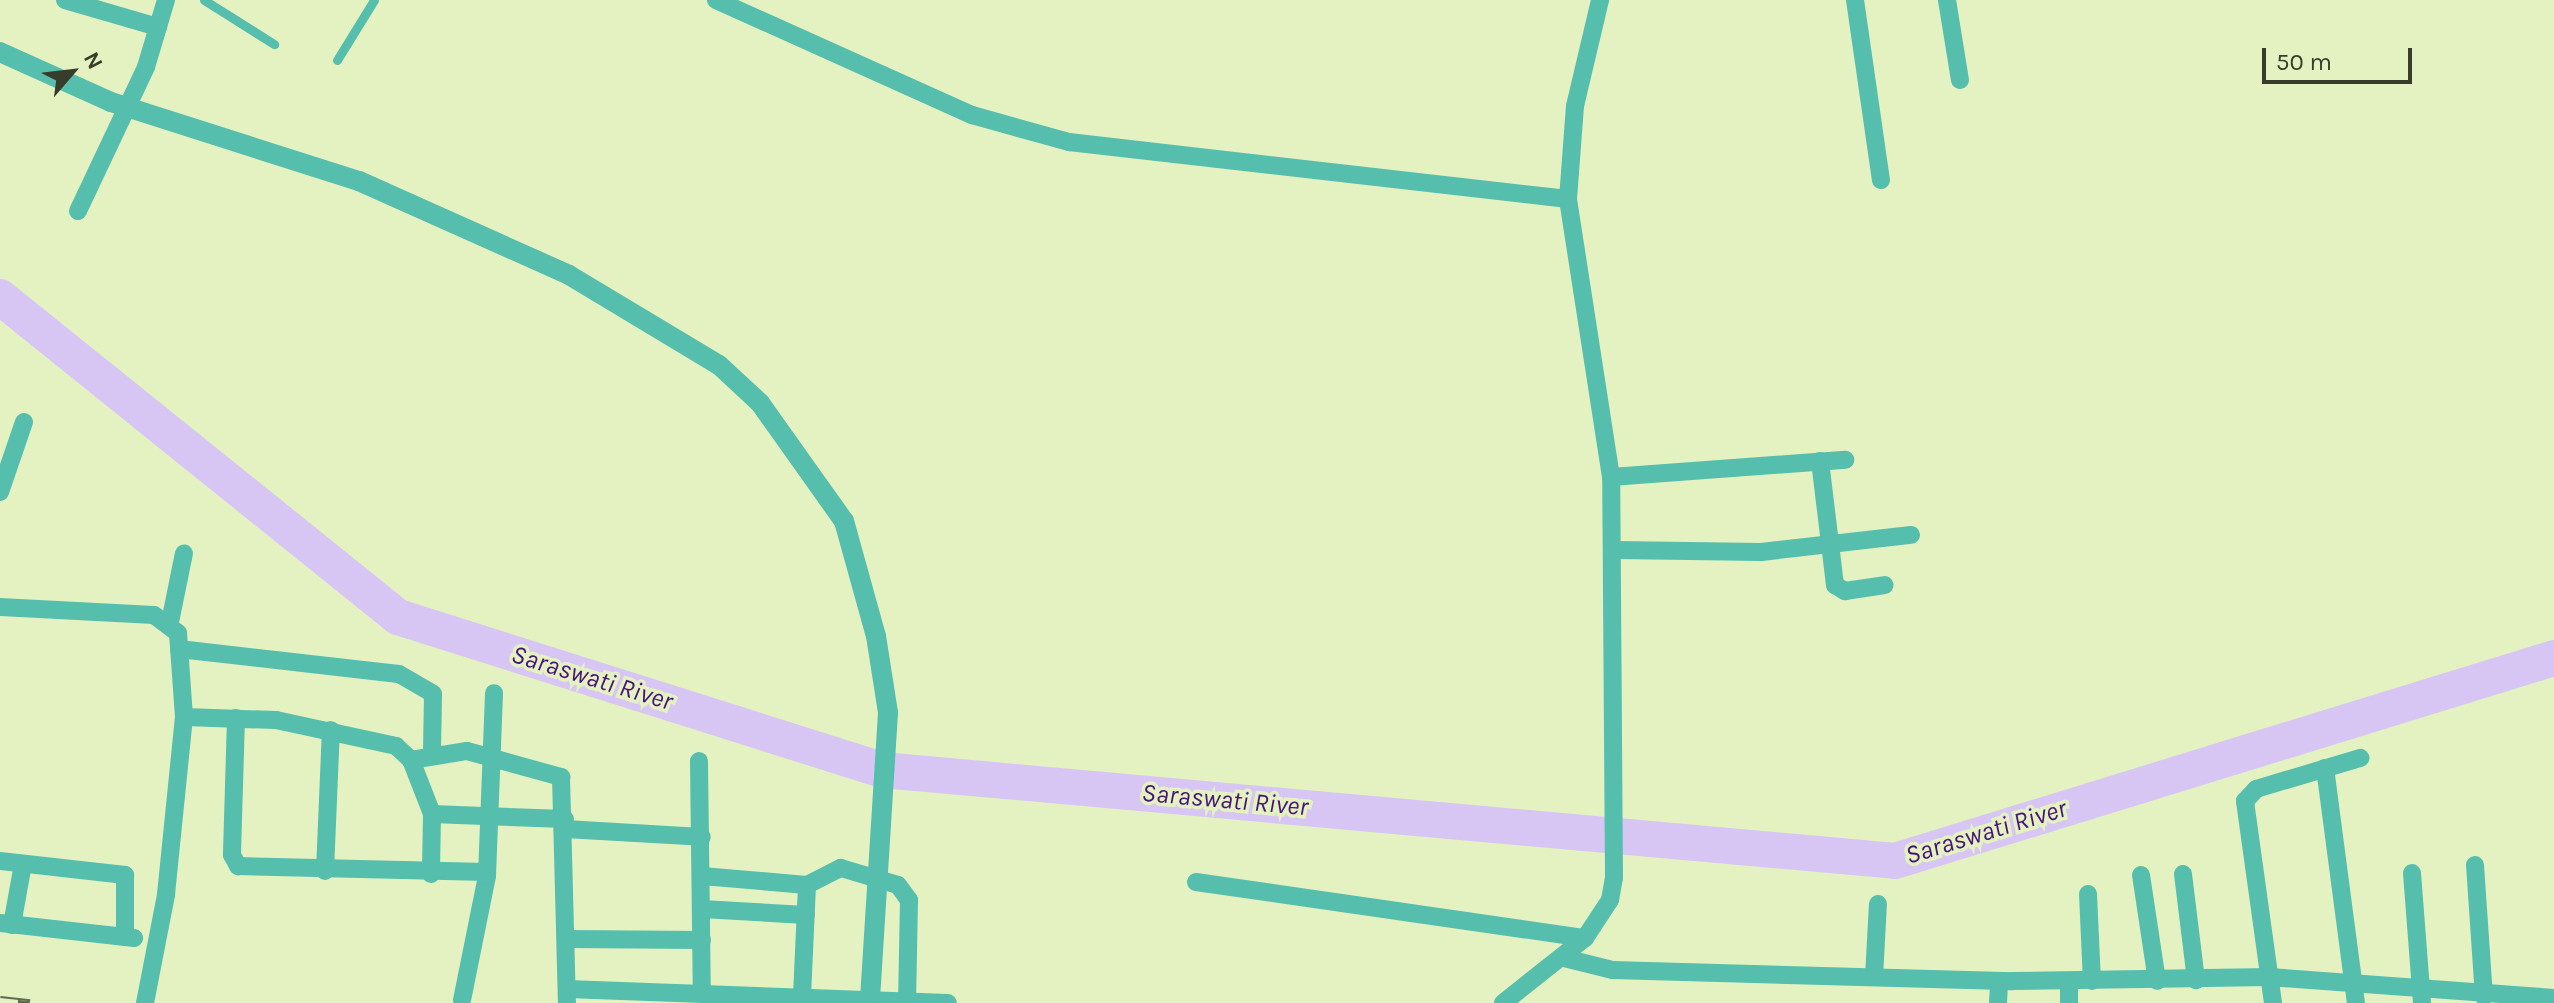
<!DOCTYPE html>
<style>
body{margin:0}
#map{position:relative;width:2554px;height:1003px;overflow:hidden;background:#e4f2c2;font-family:Karla,sans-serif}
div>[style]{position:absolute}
.river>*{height:36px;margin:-18px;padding:0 18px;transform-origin:18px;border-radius:18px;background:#d7c6f4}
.service>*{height:9px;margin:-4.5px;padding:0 4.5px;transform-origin:4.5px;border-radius:4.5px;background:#55bead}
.minor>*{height:18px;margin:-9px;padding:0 9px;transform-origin:9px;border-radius:9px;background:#55bead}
.tertiary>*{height:20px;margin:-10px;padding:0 10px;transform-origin:10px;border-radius:10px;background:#55bead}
.rail>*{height:9px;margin-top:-4.5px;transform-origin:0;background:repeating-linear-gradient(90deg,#e4f2c2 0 18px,#626a50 0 36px);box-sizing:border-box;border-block:2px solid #626a50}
span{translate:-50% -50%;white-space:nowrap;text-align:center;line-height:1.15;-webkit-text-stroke:7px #e4f2c2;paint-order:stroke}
.water-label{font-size:26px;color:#471478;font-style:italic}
.north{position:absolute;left:32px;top:32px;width:80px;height:80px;-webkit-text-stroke:6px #e4f2c2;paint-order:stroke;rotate:62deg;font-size:22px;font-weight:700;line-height:32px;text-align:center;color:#373d2a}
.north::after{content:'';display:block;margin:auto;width:28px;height:36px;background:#373d2a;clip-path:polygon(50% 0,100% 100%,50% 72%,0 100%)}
.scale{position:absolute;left:2262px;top:48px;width:150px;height:36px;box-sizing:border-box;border:4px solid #373d2a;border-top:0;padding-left:10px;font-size:24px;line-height:28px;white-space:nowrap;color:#373d2a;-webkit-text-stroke:6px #e4f2c2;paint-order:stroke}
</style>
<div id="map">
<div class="river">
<div style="left:0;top:297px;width:511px;rotate:38.8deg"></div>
<div style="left:398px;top:617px;width:508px;rotate:17.54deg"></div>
<div style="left:882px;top:770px;width:1017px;rotate:5.13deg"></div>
<div style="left:1895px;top:861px;width:690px;rotate:-17.12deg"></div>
</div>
<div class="service">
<div style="left:204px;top:0;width:83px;rotate:32.2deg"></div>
<div style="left:337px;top:60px;width:70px;rotate:-58.3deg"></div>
</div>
<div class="minor">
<div style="left:65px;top:0;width:97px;rotate:16.2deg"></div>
<div style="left:716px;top:0;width:281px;rotate:24.2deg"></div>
<div style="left:972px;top:115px;width:101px;rotate:15.6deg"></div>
<div style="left:1069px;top:142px;width:502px;rotate:6.52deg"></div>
<div style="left:1855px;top:0;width:182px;rotate:81.8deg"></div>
<div style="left:1947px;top:0;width:81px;rotate:80.8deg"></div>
<div style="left:78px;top:211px;width:159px;rotate:-64.7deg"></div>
<div style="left:146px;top:67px;width:70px;rotate:-73.4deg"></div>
<div style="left:1820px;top:461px;width:125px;rotate:83.1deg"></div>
<div style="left:1835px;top:585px;width:12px;rotate:31deg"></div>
<div style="left:1845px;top:591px;width:40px;rotate:-8.5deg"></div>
<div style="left:1611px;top:477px;width:235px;rotate:-4.2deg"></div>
<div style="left:0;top:492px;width:74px;rotate:-71.1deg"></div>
<div style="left:1615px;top:550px;width:146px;rotate:0.8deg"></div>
<div style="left:1761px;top:552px;width:151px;rotate:-6.5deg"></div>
<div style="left:0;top:607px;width:154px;rotate:3deg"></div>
<div style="left:154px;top:615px;width:30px;rotate:37deg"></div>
<div style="left:178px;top:633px;width:84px;rotate:85.9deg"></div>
<div style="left:184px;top:717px;width:179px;rotate:95.8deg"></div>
<div style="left:166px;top:895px;width:110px;rotate:101deg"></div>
<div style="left:170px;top:622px;width:70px;rotate:-78.5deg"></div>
<div style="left:179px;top:649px;width:221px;rotate:6.5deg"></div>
<div style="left:399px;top:674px;width:39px;rotate:30deg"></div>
<div style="left:433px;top:694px;width:58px;rotate:91deg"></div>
<div style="left:184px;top:717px;width:92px;rotate:1.9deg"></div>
<div style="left:276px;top:720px;width:123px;rotate:12.2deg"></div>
<div style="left:396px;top:746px;width:21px;rotate:43deg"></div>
<div style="left:411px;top:760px;width:58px;rotate:68.7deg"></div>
<div style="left:432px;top:814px;width:60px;rotate:91deg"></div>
<div style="left:236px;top:718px;width:137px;rotate:91.7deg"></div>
<div style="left:232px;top:855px;width:13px;rotate:61deg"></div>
<div style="left:238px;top:866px;width:249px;rotate:1.4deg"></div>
<div style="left:411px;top:760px;width:57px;rotate:-9.1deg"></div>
<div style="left:467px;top:751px;width:98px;rotate:15.5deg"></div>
<div style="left:561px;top:777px;width:226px;rotate:88.5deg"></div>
<div style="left:699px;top:761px;width:232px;rotate:89.3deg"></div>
<div style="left:2325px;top:768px;width:237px;rotate:82.5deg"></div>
<div style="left:432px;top:814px;width:133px;rotate:2.2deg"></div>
<div style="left:565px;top:829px;width:137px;rotate:3.3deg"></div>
<div style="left:0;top:861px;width:126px;rotate:6.4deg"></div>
<div style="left:125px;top:875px;width:62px;rotate:90deg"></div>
<div style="left:2475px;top:865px;width:132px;rotate:86.1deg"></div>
<div style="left:325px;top:871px;width:141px;rotate:-87.6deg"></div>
<div style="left:2412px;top:873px;width:130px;rotate:85.6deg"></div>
<div style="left:2183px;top:874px;width:107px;rotate:83deg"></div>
<div style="left:2141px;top:875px;width:107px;rotate:81.4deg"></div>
<div style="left:702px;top:876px;width:105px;rotate:4.9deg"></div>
<div style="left:807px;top:885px;width:38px;rotate:-27deg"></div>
<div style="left:841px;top:868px;width:59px;rotate:16.6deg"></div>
<div style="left:898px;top:885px;width:19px;rotate:54deg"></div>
<div style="left:909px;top:900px;width:101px;rotate:91.1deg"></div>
<div style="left:1196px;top:882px;width:393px;rotate:8.2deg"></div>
<div style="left:2088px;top:894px;width:87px;rotate:87.4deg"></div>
<div style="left:702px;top:909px;width:104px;rotate:3.3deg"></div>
<div style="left:0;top:923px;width:135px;rotate:6.4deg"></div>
<div style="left:12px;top:925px;width:62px;rotate:-79.8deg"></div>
<div style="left:566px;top:939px;width:136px;rotate:0.4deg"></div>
<div style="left:1564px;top:958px;width:49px;rotate:14deg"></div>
<div style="left:1612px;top:970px;width:401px;rotate:1.6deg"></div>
<div style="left:2013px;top:981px;width:256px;rotate:-0.9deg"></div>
<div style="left:2269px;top:977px;width:286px;rotate:4.2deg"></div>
<div style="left:1874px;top:977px;width:73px;rotate:-86.9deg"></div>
<div style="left:567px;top:989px;width:381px;rotate:2.1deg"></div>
<div style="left:802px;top:996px;width:111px;rotate:-87.4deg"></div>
<div style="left:462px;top:1000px;width:126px;rotate:-78.6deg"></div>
<div style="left:487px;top:876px;width:183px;rotate:-87.8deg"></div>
<div style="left:1503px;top:1003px;width:105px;rotate:-38.4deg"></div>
<div style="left:1585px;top:938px;width:45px;rotate:-56.7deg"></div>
<div style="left:1610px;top:900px;width:22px;rotate:-80deg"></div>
<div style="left:1614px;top:878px;width:401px;rotate:-90.4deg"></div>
<div style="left:1611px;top:477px;width:281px;rotate:-98.8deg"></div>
<div style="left:1568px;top:199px;width:93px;rotate:-85.7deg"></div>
<div style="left:1575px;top:106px;width:109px;rotate:-76.7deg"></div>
<div style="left:1998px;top:1003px;width:22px;rotate:-87deg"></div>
<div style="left:2069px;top:1003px;width:22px;rotate:-90deg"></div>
<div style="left:2273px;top:1003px;width:204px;rotate:-97.9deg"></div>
<div style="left:2245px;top:801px;width:16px;rotate:-47deg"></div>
<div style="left:2256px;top:789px;width:109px;rotate:-16.6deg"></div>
</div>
<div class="tertiary">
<div style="left:0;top:52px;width:122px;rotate:24.2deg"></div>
<div style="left:111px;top:102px;width:260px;rotate:17.7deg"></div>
<div style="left:359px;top:181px;width:230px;rotate:24.1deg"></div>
<div style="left:569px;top:275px;width:175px;rotate:31deg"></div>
<div style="left:719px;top:365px;width:56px;rotate:42.8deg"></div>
<div style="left:760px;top:403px;width:145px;rotate:54.6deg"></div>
<div style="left:844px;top:521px;width:119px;rotate:74.5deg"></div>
<div style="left:876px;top:636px;width:78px;rotate:81.1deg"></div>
<div style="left:888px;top:713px;width:291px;rotate:93.6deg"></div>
</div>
<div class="rail">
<div style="left:0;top:1000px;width:30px;rotate:6deg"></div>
</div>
<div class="water-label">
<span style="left:592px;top:678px;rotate:17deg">Saraswati River</span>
<span style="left:1225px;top:800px;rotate:5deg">Saraswati River</span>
<span style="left:1986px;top:832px;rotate:-17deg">Saraswati River</span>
</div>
<div class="north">N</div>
<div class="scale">50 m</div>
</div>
